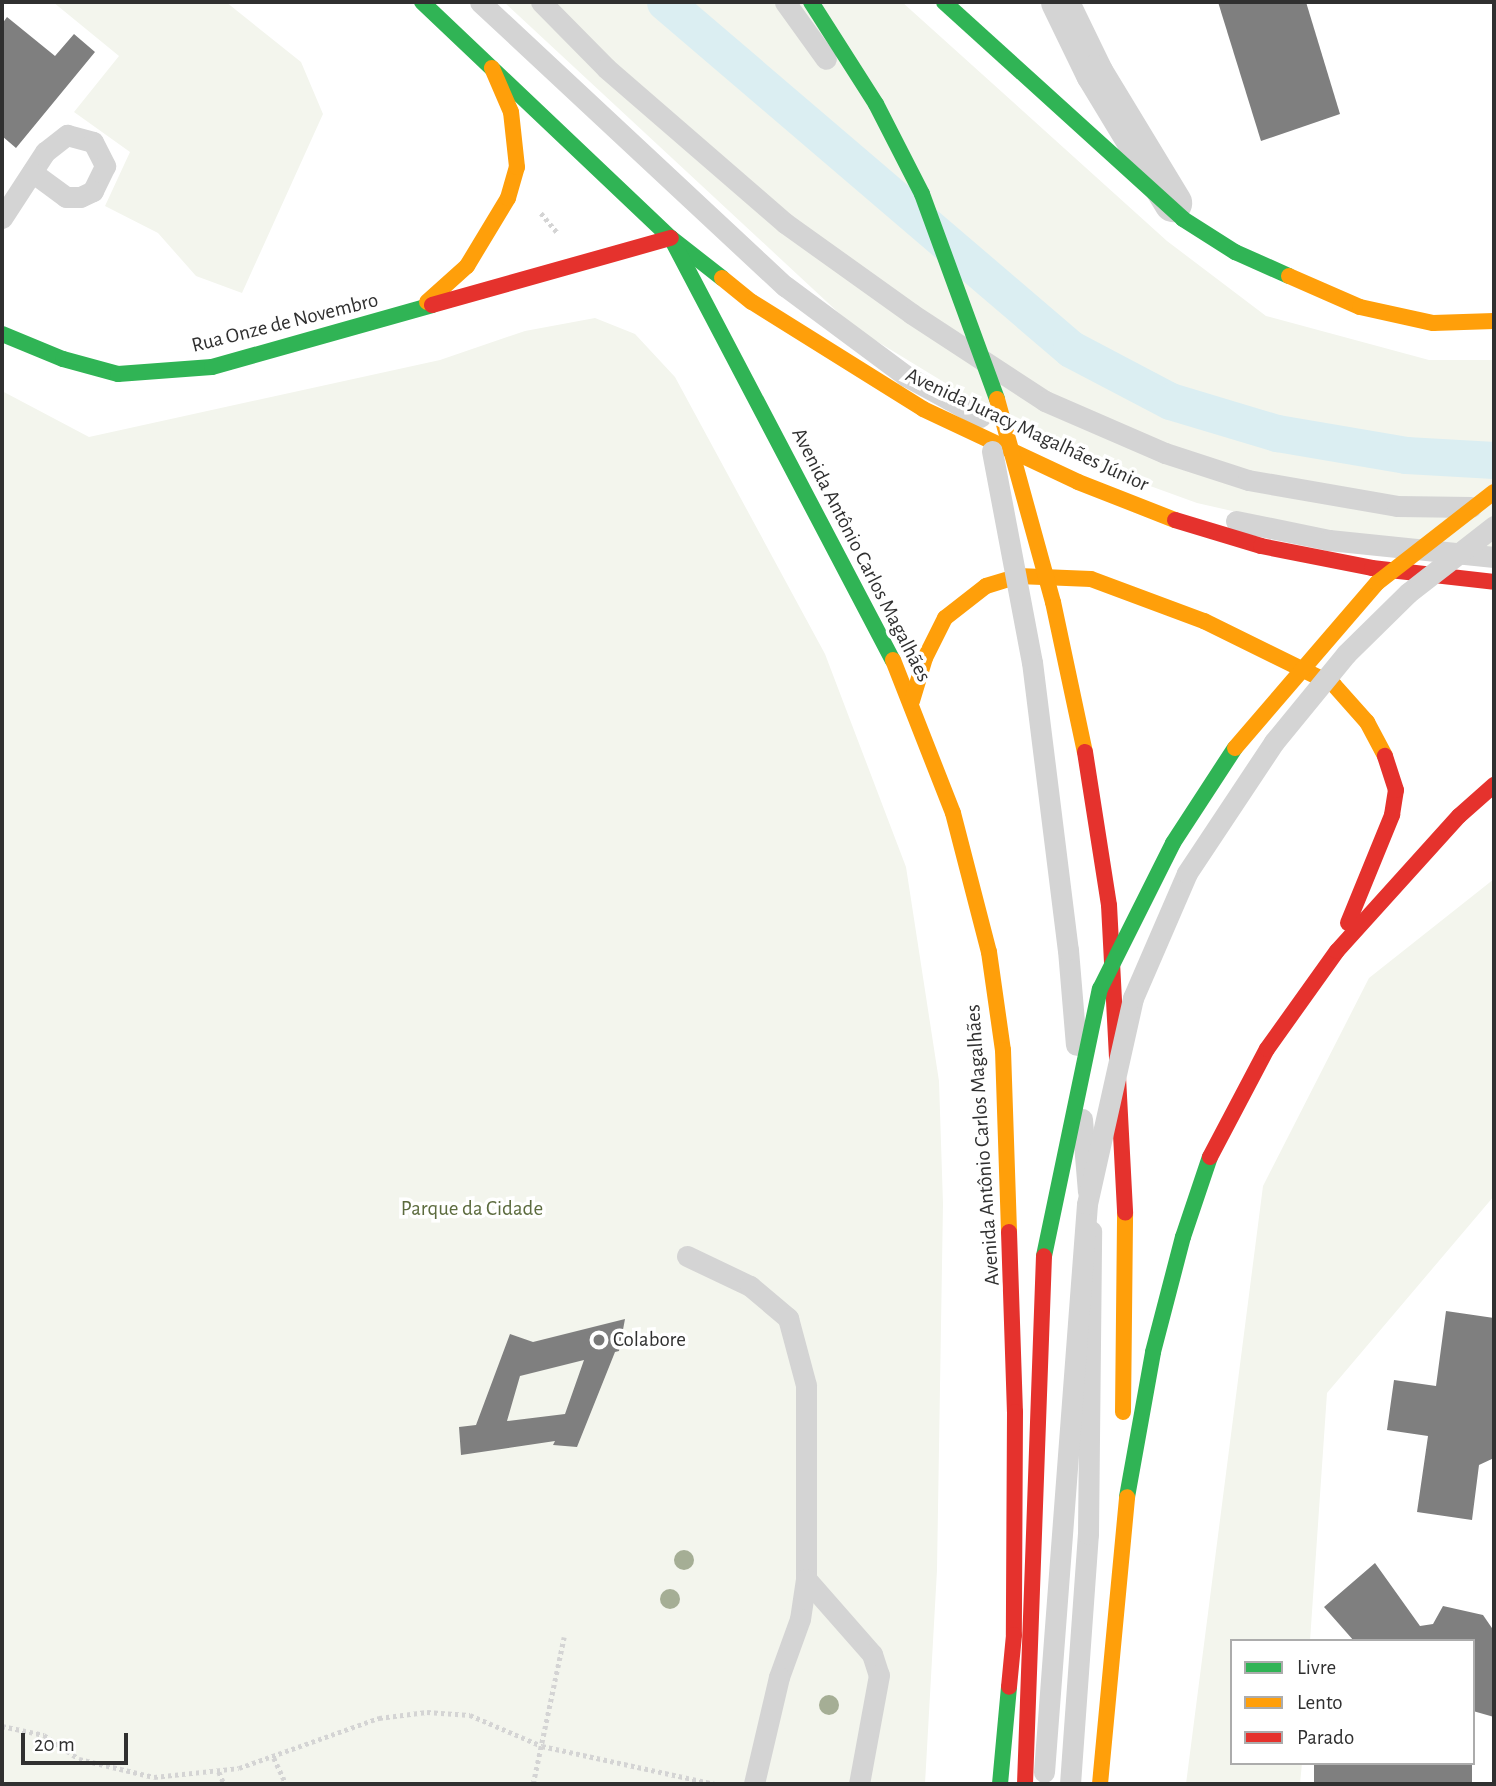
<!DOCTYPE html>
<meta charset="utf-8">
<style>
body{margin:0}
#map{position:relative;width:1496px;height:1786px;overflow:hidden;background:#fff;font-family:"Alegreya Sans",sans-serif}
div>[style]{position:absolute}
.green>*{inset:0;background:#f3f5ed}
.canal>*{height:37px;margin:-18.5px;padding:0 18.5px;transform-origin:18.5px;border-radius:18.5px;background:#dbeef2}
.building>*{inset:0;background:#7f7f7f;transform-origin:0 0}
.path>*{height:4.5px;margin-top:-2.25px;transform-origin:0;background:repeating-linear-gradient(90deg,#d4d4d4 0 3.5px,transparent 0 7px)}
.lane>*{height:21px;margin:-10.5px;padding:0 10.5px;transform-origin:10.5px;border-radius:10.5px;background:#d4d4d4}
.street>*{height:38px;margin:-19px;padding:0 19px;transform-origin:19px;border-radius:19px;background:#d4d4d4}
.fast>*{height:16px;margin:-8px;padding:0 8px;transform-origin:8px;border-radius:8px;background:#30b455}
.slow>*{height:16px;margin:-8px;padding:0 8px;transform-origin:8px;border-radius:8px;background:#ff9f0a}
.jam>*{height:16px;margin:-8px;padding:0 8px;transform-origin:8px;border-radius:8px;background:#e5322d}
.lane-bridge>*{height:21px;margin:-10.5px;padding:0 10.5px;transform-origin:10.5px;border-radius:10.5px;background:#d4d4d4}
.fast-bridge>*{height:16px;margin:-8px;padding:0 8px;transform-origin:8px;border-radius:8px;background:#30b455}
.slow-bridge>*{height:16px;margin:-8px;padding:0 8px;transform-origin:8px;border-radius:8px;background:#ff9f0a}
.jam-bridge>*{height:16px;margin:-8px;padding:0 8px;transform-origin:8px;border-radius:8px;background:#e5322d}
.trees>*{width:20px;height:20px;margin:-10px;border-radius:50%;background:#a5ae95}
.dots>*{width:19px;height:19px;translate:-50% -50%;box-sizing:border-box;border:4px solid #fff;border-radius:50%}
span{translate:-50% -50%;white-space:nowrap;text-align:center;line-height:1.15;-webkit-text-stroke:7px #fff;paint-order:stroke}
.street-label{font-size:21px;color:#303030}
.park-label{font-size:21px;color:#5c6b3e}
.poi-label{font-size:21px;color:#303030}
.left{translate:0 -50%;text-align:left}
.frame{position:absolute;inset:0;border:4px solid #303030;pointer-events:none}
.legend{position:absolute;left:1230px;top:1639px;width:245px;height:126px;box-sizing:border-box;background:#fff;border:2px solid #acacac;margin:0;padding:9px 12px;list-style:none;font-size:21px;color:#303030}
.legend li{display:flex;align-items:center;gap:14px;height:35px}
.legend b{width:35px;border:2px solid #acacac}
.scale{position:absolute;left:21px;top:1733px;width:107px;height:32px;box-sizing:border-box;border:4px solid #303030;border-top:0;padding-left:9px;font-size:21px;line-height:24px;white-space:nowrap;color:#303030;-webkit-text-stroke:5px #fff;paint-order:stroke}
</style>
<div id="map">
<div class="green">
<div style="clip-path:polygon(53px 2px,226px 2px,301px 62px,323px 114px,242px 293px,196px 276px,158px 233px,105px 206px,130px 152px,74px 112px,119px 56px)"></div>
<div style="clip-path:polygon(504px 2px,902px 2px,1167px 241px,1266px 316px,1429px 360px,1494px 360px,1494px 551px,1329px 533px,1197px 503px,1062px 454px,855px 328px)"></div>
<div style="clip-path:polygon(595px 318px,635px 334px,675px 377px,825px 654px,906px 867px,939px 1081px,943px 1204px,937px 1570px,925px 1784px,2px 1784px,2px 391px,89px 437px,440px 360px,525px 331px)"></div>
<div style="clip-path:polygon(1494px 879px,1494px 1196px,1327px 1393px,1310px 1641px,1232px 1641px,1232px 1763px,1302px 1763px,1300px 1784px,1186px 1784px,1263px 1186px,1369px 978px)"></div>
</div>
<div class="canal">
<div style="left:665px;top:2px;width:534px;rotate:40.52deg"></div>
<div style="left:1071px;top:349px;width:112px;rotate:27.7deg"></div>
<div style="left:1170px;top:401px;width:112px;rotate:16.7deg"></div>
<div style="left:1277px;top:433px;width:131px;rotate:9.7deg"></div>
<div style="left:1406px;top:455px;width:88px;rotate:3.3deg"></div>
</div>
<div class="building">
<div style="clip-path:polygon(1218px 2px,1306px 2px,1340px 114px,1261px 141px)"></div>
<div style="clip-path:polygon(7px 17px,55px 56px,74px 34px,95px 52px,16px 148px,2px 136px,2px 24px)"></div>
<div style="clip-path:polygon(1446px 1311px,1494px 1318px,1494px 1458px,1479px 1465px,1472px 1520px,1417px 1512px,1428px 1436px,1387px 1430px,1394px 1380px,1436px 1386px)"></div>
<div style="clip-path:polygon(evenodd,625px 1319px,619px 1351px,615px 1352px,577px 1447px,553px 1445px,555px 1441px,461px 1455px,459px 1427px,476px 1425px,510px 1334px,533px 1342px,625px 1319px,584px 1360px,565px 1414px,507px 1421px,520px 1376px,584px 1360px)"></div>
<div style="clip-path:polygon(1375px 1563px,1420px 1626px,1433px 1624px,1443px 1606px,1483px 1615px,1494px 1631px,1494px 1717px,1473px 1711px,1473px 1641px,1354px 1641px,1324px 1607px)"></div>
<div style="left:1314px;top:1763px;width:158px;height:21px"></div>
</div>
<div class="path">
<div style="left:541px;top:213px;width:26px;rotate:50deg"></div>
<div style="left:2px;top:1726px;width:43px;rotate:12.1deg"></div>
<div style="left:44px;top:1735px;width:42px;rotate:34.4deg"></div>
<div style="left:79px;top:1759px;width:77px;rotate:13.5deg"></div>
<div style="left:154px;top:1777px;width:85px;rotate:-6deg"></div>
<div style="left:239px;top:1768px;width:149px;rotate:-19.7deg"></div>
<div style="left:379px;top:1718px;width:48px;rotate:-7.1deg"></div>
<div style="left:427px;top:1712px;width:43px;rotate:4deg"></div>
<div style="left:470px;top:1715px;width:78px;rotate:23.3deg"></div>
<div style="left:542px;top:1746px;width:177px;rotate:12.4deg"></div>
<div style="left:274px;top:1758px;width:29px;rotate:65deg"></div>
<div style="left:219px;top:1772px;width:13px;rotate:67deg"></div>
<div style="left:533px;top:1784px;width:150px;rotate:-78.1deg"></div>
</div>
<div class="lane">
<div style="left:480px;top:2px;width:417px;rotate:43deg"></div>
<div style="left:785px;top:286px;width:151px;rotate:36.6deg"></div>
<div style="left:906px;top:376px;width:85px;rotate:28.7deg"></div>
<div style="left:541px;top:2px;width:93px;rotate:45.4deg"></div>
<div style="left:606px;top:68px;width:237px;rotate:40.9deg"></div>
<div style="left:785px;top:223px;width:156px;rotate:35.6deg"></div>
<div style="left:912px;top:314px;width:159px;rotate:33.2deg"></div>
<div style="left:1045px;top:401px;width:131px;rotate:23.4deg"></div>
<div style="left:1165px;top:453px;width:87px;rotate:18deg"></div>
<div style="left:1248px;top:480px;width:151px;rotate:9.9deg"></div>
<div style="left:1397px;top:506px;width:74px;rotate:0.8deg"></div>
<div style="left:2px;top:218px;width:79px;rotate:-56.9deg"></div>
<div style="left:45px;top:152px;width:28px;rotate:-38deg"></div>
<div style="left:67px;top:135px;width:27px;rotate:15deg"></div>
<div style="left:93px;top:142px;width:27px;rotate:63deg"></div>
<div style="left:105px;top:166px;width:28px;rotate:116deg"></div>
<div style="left:93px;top:191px;width:14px;rotate:155deg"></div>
<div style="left:80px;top:197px;width:14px;rotate:180deg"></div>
<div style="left:66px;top:197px;width:42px;rotate:-143.7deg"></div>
<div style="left:1236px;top:521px;width:95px;rotate:11.5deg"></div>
<div style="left:1329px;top:540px;width:166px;rotate:5.9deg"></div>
<div style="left:1068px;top:950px;width:95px;rotate:85.2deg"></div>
<div style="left:1082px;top:1119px;width:73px;rotate:85.3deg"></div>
<div style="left:687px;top:1256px;width:70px;rotate:25.5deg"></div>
<div style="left:750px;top:1286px;width:50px;rotate:40.1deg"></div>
<div style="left:788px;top:1318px;width:69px;rotate:75deg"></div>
<div style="left:806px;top:1385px;width:194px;rotate:90deg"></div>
<div style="left:806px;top:1579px;width:40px;rotate:98.5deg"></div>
<div style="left:800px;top:1619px;width:62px;rotate:109.9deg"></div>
<div style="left:779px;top:1677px;width:110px;rotate:103.2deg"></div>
<div style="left:806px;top:1579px;width:100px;rotate:48.7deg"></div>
<div style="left:872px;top:1654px;width:22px;rotate:72deg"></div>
<div style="left:879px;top:1675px;width:111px;rotate:100.4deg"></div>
<div style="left:1070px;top:1784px;width:251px;rotate:-85.9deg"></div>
<div style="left:1088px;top:1534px;width:303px;rotate:-89.4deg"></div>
</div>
<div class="street">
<div style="left:1060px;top:2px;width:80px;rotate:64.1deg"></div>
<div style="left:1095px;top:74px;width:151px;rotate:58.8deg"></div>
</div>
<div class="fast">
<div style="left:422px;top:2px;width:343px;rotate:43.5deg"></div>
<div style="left:671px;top:238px;width:65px;rotate:38.1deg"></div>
<div style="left:944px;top:2px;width:323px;rotate:42.2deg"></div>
<div style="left:1183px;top:219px;width:62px;rotate:32.4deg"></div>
<div style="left:1235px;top:252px;width:59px;rotate:24deg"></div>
<div style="left:671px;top:238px;width:477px;rotate:62.3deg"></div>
<div style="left:2px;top:334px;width:66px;rotate:22.3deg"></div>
<div style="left:63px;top:359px;width:57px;rotate:15.3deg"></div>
<div style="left:118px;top:374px;width:94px;rotate:-4.3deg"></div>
<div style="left:212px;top:367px;width:229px;rotate:-15.7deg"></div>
<div style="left:1127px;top:1497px;width:147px;rotate:-79.8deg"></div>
<div style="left:1153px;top:1352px;width:119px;rotate:-75.4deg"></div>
<div style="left:1183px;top:1237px;width:84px;rotate:-71.4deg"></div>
<div style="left:1000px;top:1784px;width:97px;rotate:-84.7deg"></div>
</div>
<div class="slow">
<div style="left:1289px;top:276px;width:77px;rotate:23.6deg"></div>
<div style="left:1360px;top:307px;width:75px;rotate:12.4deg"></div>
<div style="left:1433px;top:323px;width:61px;rotate:-1.9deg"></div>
<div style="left:722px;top:278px;width:38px;rotate:39deg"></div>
<div style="left:752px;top:302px;width:202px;rotate:32deg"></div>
<div style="left:923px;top:409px;width:171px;rotate:25.2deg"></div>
<div style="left:1078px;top:482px;width:104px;rotate:21.4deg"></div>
<div style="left:427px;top:302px;width:54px;rotate:-42deg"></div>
<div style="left:467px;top:266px;width:79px;rotate:-58.9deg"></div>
<div style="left:508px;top:198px;width:32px;rotate:-74deg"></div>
<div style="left:517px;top:167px;width:55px;rotate:-96.2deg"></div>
<div style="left:511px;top:112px;width:48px;rotate:-113.4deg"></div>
<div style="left:893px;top:660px;width:164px;rotate:68.6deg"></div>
<div style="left:953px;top:813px;width:144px;rotate:75.5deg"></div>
<div style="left:989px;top:952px;width:99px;rotate:81.9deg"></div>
<div style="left:1003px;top:1050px;width:182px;rotate:88.1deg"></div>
<div style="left:912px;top:701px;width:45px;rotate:-73.2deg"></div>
<div style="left:925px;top:658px;width:45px;rotate:-63.4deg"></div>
<div style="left:945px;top:618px;width:52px;rotate:-38deg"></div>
<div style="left:986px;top:586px;width:34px;rotate:-17deg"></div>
<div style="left:1018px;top:576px;width:73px;rotate:2.4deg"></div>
<div style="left:1091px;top:579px;width:121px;rotate:20.4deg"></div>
<div style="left:1204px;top:621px;width:145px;rotate:26.2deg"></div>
<div style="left:1334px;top:685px;width:50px;rotate:48.3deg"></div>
<div style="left:1367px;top:722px;width:38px;rotate:62deg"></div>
<div style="left:1123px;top:1412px;width:199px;rotate:-89.4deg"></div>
<div style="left:1100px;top:1784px;width:288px;rotate:-84.6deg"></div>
</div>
<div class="jam">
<div style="left:432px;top:305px;width:248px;rotate:-15.7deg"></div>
<div style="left:1175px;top:520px;width:90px;rotate:16.8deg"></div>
<div style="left:1261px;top:546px;width:113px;rotate:11.2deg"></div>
<div style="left:1372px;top:568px;width:123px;rotate:6.5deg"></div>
<div style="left:1109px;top:905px;width:308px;rotate:87deg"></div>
<div style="left:1348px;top:923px;width:117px;rotate:-67.8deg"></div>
<div style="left:1392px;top:815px;width:25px;rotate:-81deg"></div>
<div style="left:1396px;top:790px;width:36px;rotate:-108deg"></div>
<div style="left:1210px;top:1157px;width:122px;rotate:-62.2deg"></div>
<div style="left:1267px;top:1049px;width:120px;rotate:-54.5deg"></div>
<div style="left:1337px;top:951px;width:182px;rotate:-47.9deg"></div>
<div style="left:1459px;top:816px;width:47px;rotate:-41.5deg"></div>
<div style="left:1009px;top:1232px;width:180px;rotate:88.1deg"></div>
<div style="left:1015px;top:1412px;width:223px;rotate:90.3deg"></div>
<div style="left:1014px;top:1635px;width:52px;rotate:95.5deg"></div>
</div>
<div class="lane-bridge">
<div style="left:785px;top:2px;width:70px;rotate:54.3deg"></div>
<div style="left:992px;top:451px;width:215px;rotate:79.3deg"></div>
<div style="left:1032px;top:662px;width:290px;rotate:82.9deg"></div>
<div style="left:1044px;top:1772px;width:570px;rotate:-85.67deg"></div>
<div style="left:1087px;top:1204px;width:211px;rotate:-77.4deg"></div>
<div style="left:1133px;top:998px;width:136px;rotate:-66.6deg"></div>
<div style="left:1187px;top:873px;width:157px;rotate:-56.4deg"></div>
<div style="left:1274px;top:742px;width:114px;rotate:-50.7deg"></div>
<div style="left:1346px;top:654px;width:87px;rotate:-44.5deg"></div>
<div style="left:1408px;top:593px;width:109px;rotate:-37.9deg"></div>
</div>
<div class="fast-bridge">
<div style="left:811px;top:2px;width:121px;rotate:57.5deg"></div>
<div style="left:876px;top:104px;width:101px;rotate:62.9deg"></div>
<div style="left:922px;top:194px;width:218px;rotate:69.9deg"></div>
<div style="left:1044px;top:1256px;width:273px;rotate:-78.2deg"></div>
<div style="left:1100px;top:989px;width:163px;rotate:-63.4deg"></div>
<div style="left:1173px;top:843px;width:113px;rotate:-56.9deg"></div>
</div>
<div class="slow-bridge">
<div style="left:997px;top:399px;width:211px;rotate:74.6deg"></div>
<div style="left:1053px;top:602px;width:153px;rotate:78deg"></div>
<div style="left:1235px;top:748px;width:218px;rotate:-49.3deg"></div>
<div style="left:1377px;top:583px;width:148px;rotate:-37.9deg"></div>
</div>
<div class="jam-bridge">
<div style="left:1085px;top:752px;width:155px;rotate:81.1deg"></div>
<div style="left:1025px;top:1784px;width:528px;rotate:-87.94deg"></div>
</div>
<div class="trees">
<div style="left:684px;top:1560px"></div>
<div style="left:670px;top:1599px"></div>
<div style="left:829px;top:1705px"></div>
</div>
<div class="dots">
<div style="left:599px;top:1340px;background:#787878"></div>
</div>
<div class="street-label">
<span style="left:285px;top:323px;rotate:-14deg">Rua Onze de Novembro</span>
<span style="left:1027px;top:430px;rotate:25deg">Avenida Juracy Magalhães Júnior</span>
<span style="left:861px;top:555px;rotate:63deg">Avenida Antônio Carlos Magalhães</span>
<span style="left:983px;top:1145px;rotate:-94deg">Avenida Antônio Carlos Magalhães</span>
</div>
<div class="park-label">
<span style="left:472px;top:1209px">Parque da Cidade</span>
</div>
<div class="poi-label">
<span class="left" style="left:613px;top:1340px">Colabore</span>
</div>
<div class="frame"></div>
<ul class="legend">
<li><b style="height:9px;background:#30b455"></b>Livre</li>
<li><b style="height:9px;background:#ff9f0a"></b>Lento</li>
<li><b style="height:9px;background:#e5322d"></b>Parado</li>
</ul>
<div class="scale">20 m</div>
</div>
